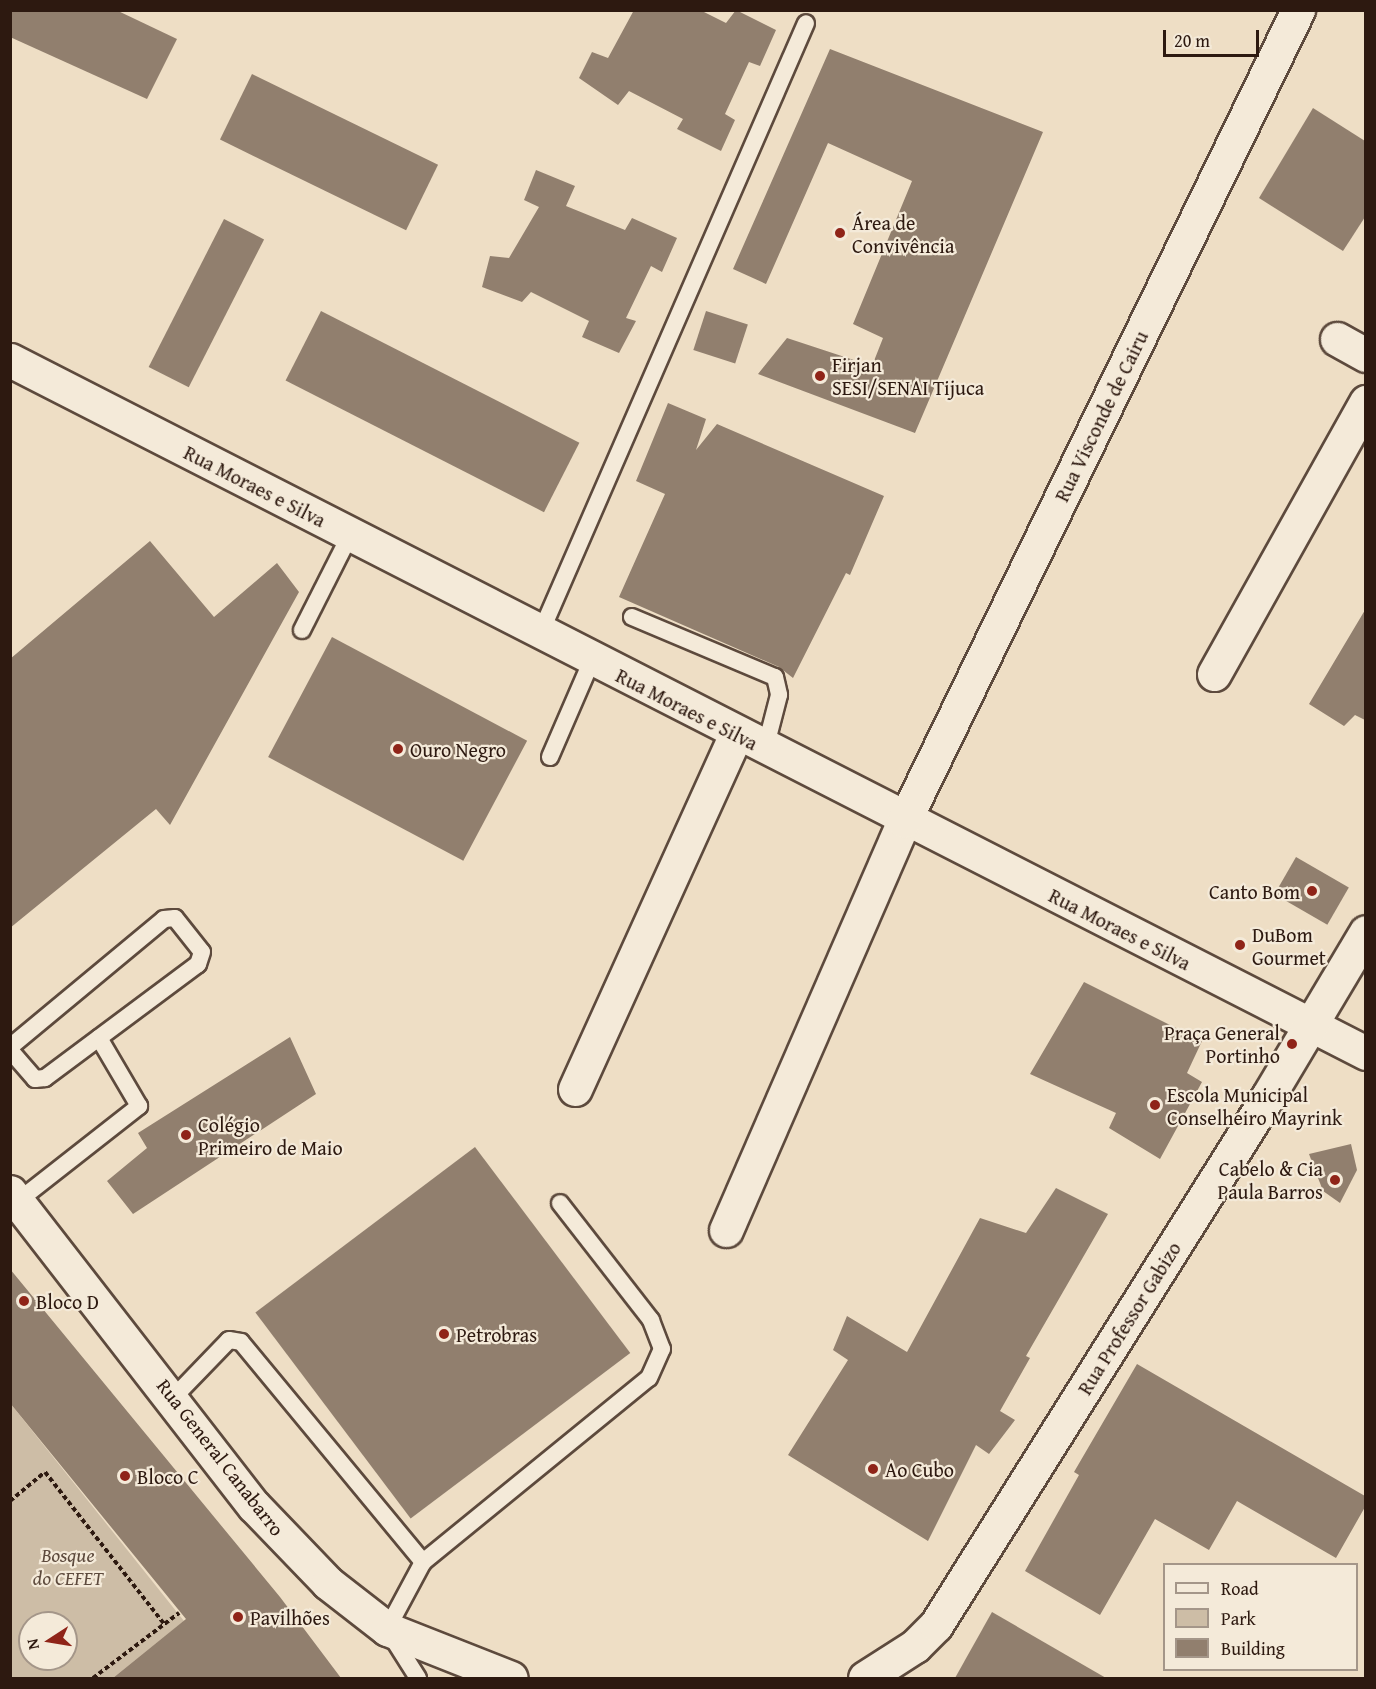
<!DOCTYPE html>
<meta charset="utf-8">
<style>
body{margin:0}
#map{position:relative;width:1376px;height:1689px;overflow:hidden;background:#eedec5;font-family:"Gentium Book Plus",serif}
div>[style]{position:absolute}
.green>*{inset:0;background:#cdbda6}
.building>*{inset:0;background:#917f6e;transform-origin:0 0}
.path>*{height:4px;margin-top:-2px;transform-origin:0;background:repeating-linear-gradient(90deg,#2d1910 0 4.5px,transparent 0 7.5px)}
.roads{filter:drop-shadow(2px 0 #5d4a3d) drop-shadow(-2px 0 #5d4a3d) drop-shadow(0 2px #5d4a3d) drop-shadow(0 -2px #5d4a3d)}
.service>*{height:16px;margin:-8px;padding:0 8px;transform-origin:8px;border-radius:8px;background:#f4ead9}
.minor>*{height:33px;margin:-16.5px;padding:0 16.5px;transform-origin:16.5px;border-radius:16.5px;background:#f4ead9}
.tertiary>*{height:33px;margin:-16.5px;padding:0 16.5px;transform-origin:16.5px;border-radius:16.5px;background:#f4ead9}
.dots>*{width:16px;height:16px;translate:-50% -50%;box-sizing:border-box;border:3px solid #f4ead9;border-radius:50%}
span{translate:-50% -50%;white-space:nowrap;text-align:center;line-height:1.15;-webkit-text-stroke:4.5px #f4ead9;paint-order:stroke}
.poi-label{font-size:20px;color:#2d1910}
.left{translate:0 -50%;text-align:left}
.right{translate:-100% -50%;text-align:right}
.street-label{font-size:20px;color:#2d1910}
.park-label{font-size:20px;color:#5d4a3d;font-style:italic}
.frame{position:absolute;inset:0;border:12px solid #2d1910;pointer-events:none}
.legend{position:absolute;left:1163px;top:1563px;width:195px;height:108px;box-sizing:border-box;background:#f4ead9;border:2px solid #a49689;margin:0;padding:8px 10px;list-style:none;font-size:18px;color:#2d1910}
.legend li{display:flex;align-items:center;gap:12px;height:30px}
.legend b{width:30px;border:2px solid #a49689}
.north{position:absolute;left:18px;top:1611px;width:60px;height:60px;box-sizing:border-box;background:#f4ead9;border:2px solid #a49689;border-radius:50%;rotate:258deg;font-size:16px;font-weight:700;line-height:24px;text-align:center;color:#2d1910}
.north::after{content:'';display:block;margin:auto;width:21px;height:27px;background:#8f2418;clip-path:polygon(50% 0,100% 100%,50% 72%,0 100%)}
.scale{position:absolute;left:1163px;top:30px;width:96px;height:27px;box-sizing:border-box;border:3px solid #2d1910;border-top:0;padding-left:8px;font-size:18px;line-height:21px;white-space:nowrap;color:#2d1910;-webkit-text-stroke:4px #f4ead9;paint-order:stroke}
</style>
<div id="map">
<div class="green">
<div style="clip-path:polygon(evenodd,10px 1403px,184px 1621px,113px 1678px,11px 1678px,10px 1403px,30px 1623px,66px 1623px,66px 1659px,30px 1659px,30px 1623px)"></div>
</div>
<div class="building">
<div style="clip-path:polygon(10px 10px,116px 10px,177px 39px,147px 99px,10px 37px)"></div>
<div style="clip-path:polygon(634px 10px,700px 10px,726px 23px,736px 10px,776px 30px,760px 66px,749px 62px,725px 114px,735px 120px,721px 151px,677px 129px,683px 119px,629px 91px,618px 105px,579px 78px,592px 52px,608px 58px)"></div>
<div style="clip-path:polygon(830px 49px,1043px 132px,915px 433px,758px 374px,787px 338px,872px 366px,883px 338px,853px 324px,912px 181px,828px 143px,766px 284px,733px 269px)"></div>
<div style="left:252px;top:74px;width:207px;height:73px;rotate:26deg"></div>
<div style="clip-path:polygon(1313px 108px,1365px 141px,1365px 217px,1343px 251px,1259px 198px)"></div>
<div style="clip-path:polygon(536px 170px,575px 186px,566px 206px,625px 230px,632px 218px,677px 238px,662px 272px,651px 266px,626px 318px,636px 321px,619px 353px,582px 337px,589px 321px,531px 292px,522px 302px,482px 287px,490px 256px,509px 258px,539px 207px,524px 200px)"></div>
<div style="left:224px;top:219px;width:45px;height:166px;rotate:27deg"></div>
<div style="left:321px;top:311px;width:290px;height:78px;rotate:27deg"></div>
<div style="left:706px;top:311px;width:44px;height:41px;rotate:18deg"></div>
<div style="clip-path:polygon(668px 403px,706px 419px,696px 450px,717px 424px,884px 496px,850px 575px,846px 573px,793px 678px,779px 667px,619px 597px,665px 494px,636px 481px)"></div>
<div style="clip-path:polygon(150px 541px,214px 617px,277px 563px,299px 592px,170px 825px,156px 809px,10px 928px,10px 659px)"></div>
<div style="clip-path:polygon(1365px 610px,1365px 720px,1355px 715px,1344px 726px,1309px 704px)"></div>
<div style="left:332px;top:637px;width:221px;height:136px;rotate:28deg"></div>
<div style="left:1296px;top:857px;width:61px;height:43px;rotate:30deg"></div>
<div style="clip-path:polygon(1084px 982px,1202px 1041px,1187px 1073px,1202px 1082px,1160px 1159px,1109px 1128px,1116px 1113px,1030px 1074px)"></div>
<div style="clip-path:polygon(290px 1037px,316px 1094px,133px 1214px,107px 1181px,147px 1148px,138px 1133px)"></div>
<div style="clip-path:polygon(1351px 1144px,1357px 1170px,1340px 1203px,1323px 1191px,1309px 1154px)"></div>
<div style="left:475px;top:1147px;width:258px;height:275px;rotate:53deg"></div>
<div style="clip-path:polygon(1056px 1188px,1108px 1214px,1026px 1356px,1030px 1358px,1000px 1411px,1015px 1420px,989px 1454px,976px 1445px,928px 1541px,788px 1455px,848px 1360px,833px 1350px,847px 1316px,907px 1352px,980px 1218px,1026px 1233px)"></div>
<div style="clip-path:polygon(10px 1269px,280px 1597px,341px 1678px,113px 1678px,186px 1619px,10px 1403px)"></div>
<div style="clip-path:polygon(1137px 1364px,1365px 1496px,1365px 1507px,1336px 1558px,1237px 1501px,1209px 1550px,1155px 1519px,1100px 1615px,1025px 1571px,1079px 1475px,1074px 1472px)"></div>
<div style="clip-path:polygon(992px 1612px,1106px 1678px,955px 1678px)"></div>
</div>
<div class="path">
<div style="left:10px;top:1501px;width:45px;rotate:-39.6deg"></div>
<div style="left:45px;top:1472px;width:193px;rotate:51.9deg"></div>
<div style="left:93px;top:1678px;width:108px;rotate:-37.1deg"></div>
</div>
<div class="roads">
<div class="service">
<div style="left:632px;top:617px;width:155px;rotate:22.8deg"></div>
<div style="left:775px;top:677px;width:18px;rotate:77deg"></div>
<div style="left:779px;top:695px;width:56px;rotate:104.5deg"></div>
<div style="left:302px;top:630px;width:106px;rotate:-63.2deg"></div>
<div style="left:540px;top:634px;width:666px;rotate:-66.47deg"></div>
<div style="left:550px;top:757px;width:106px;rotate:-66.6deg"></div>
<div style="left:10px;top:1047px;width:200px;rotate:-39.7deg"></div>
<div style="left:164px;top:919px;width:11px;rotate:-5deg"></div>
<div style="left:175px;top:918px;width:43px;rotate:51.5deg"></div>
<div style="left:202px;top:952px;width:13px;rotate:108deg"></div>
<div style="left:198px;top:964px;width:191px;rotate:143.3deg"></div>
<div style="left:45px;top:1078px;width:10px;rotate:174deg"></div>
<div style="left:35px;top:1079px;width:38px;rotate:-131deg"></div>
<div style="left:18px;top:1201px;width:154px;rotate:-38.1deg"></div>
<div style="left:139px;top:1106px;width:79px;rotate:-120.5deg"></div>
<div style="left:174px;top:1397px;width:79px;rotate:-46deg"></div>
<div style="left:229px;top:1340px;width:12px;rotate:9deg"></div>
<div style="left:241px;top:1342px;width:286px;rotate:50.4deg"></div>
<div style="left:423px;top:1562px;width:76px;rotate:118.2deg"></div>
<div style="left:387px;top:1629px;width:58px;rotate:57.7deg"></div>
<div style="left:423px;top:1562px;width:291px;rotate:-39.2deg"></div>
<div style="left:649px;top:1378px;width:32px;rotate:-66deg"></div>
<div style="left:662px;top:1349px;width:31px;rotate:-111deg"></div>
<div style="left:651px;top:1320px;width:148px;rotate:-127.9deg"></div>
</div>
<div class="minor">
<div style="left:1337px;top:339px;width:33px;rotate:29deg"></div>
<div style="left:10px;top:360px;width:1523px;rotate:27.07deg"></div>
<div style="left:1214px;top:674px;width:312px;rotate:-60.8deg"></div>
<div style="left:575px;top:1089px;width:390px;rotate:-65.6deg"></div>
<div style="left:726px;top:1230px;width:446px;rotate:-66.5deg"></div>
<div style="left:904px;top:821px;width:902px;rotate:-64.09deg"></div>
</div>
<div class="tertiary">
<div style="left:10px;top:1192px;width:398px;rotate:52.2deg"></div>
<div style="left:254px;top:1506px;width:107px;rotate:46.1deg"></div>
<div style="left:328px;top:1583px;width:75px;rotate:37.9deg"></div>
<div style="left:387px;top:1629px;width:133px;rotate:21.6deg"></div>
<div style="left:865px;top:1678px;width:59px;rotate:-32.6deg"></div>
<div style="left:915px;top:1646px;width:30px;rotate:-45deg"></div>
<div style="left:936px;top:1625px;width:622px;rotate:-57.87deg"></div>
<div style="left:1267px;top:1098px;width:193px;rotate:-59.2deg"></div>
</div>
</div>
<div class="dots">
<div style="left:840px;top:233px;background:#8f2418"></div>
<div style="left:820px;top:376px;background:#8f2418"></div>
<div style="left:398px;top:749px;background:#8f2418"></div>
<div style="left:1312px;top:891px;background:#8f2418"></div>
<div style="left:1240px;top:945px;background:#8f2418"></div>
<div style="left:1292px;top:1044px;background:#8f2418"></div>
<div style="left:1155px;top:1105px;background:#8f2418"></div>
<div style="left:186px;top:1135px;background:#8f2418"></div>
<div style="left:1335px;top:1180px;background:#8f2418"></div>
<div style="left:24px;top:1301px;background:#8f2418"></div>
<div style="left:444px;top:1334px;background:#8f2418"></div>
<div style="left:873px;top:1469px;background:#8f2418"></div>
<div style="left:125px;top:1476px;background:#8f2418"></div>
<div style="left:238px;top:1617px;background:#8f2418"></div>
</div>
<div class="poi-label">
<span class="left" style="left:852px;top:234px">Área de<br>Convivência</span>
<span class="left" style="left:832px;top:376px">Firjan<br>SESI/SENAI Tijuca</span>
<span class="left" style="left:410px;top:749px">Ouro Negro</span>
<span class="right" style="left:1300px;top:891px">Canto Bom</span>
<span class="left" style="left:1252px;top:946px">DuBom<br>Gourmet</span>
<span class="right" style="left:1280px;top:1044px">Praça General<br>Portinho</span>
<span class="left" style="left:1167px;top:1106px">Escola Municipal<br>Conselheiro Mayrink</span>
<span class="left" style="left:198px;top:1136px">Colégio<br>Primeiro de Maio</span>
<span class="right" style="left:1323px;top:1180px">Cabelo &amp; Cia<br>Paula Barros</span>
<span class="left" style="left:36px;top:1301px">Bloco D</span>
<span class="left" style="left:456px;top:1334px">Petrobras</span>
<span class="left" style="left:885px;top:1469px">Ao Cubo</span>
<span class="left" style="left:137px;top:1476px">Bloco C</span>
<span class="left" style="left:250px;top:1617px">Pavilhões</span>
</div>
<div class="street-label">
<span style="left:1101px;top:416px;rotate:-64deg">Rua Visconde de Cairu</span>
<span style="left:255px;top:486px;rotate:27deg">Rua Moraes e Silva</span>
<span style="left:687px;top:709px;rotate:27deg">Rua Moraes e Silva</span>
<span style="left:1120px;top:929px;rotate:27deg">Rua Moraes e Silva</span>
<span style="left:1129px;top:1318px;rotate:-58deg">Rua Professor Gabizo</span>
<span style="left:221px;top:1457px;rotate:52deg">Rua General Canabarro</span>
</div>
<div class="park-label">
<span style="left:68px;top:1566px">Bosque<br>do CEFET</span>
</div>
<div class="frame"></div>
<ul class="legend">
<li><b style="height:8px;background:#f4ead9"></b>Road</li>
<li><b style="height:16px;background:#cdbda6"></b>Park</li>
<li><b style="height:16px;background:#917f6e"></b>Building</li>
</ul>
<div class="north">N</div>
<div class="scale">20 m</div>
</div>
